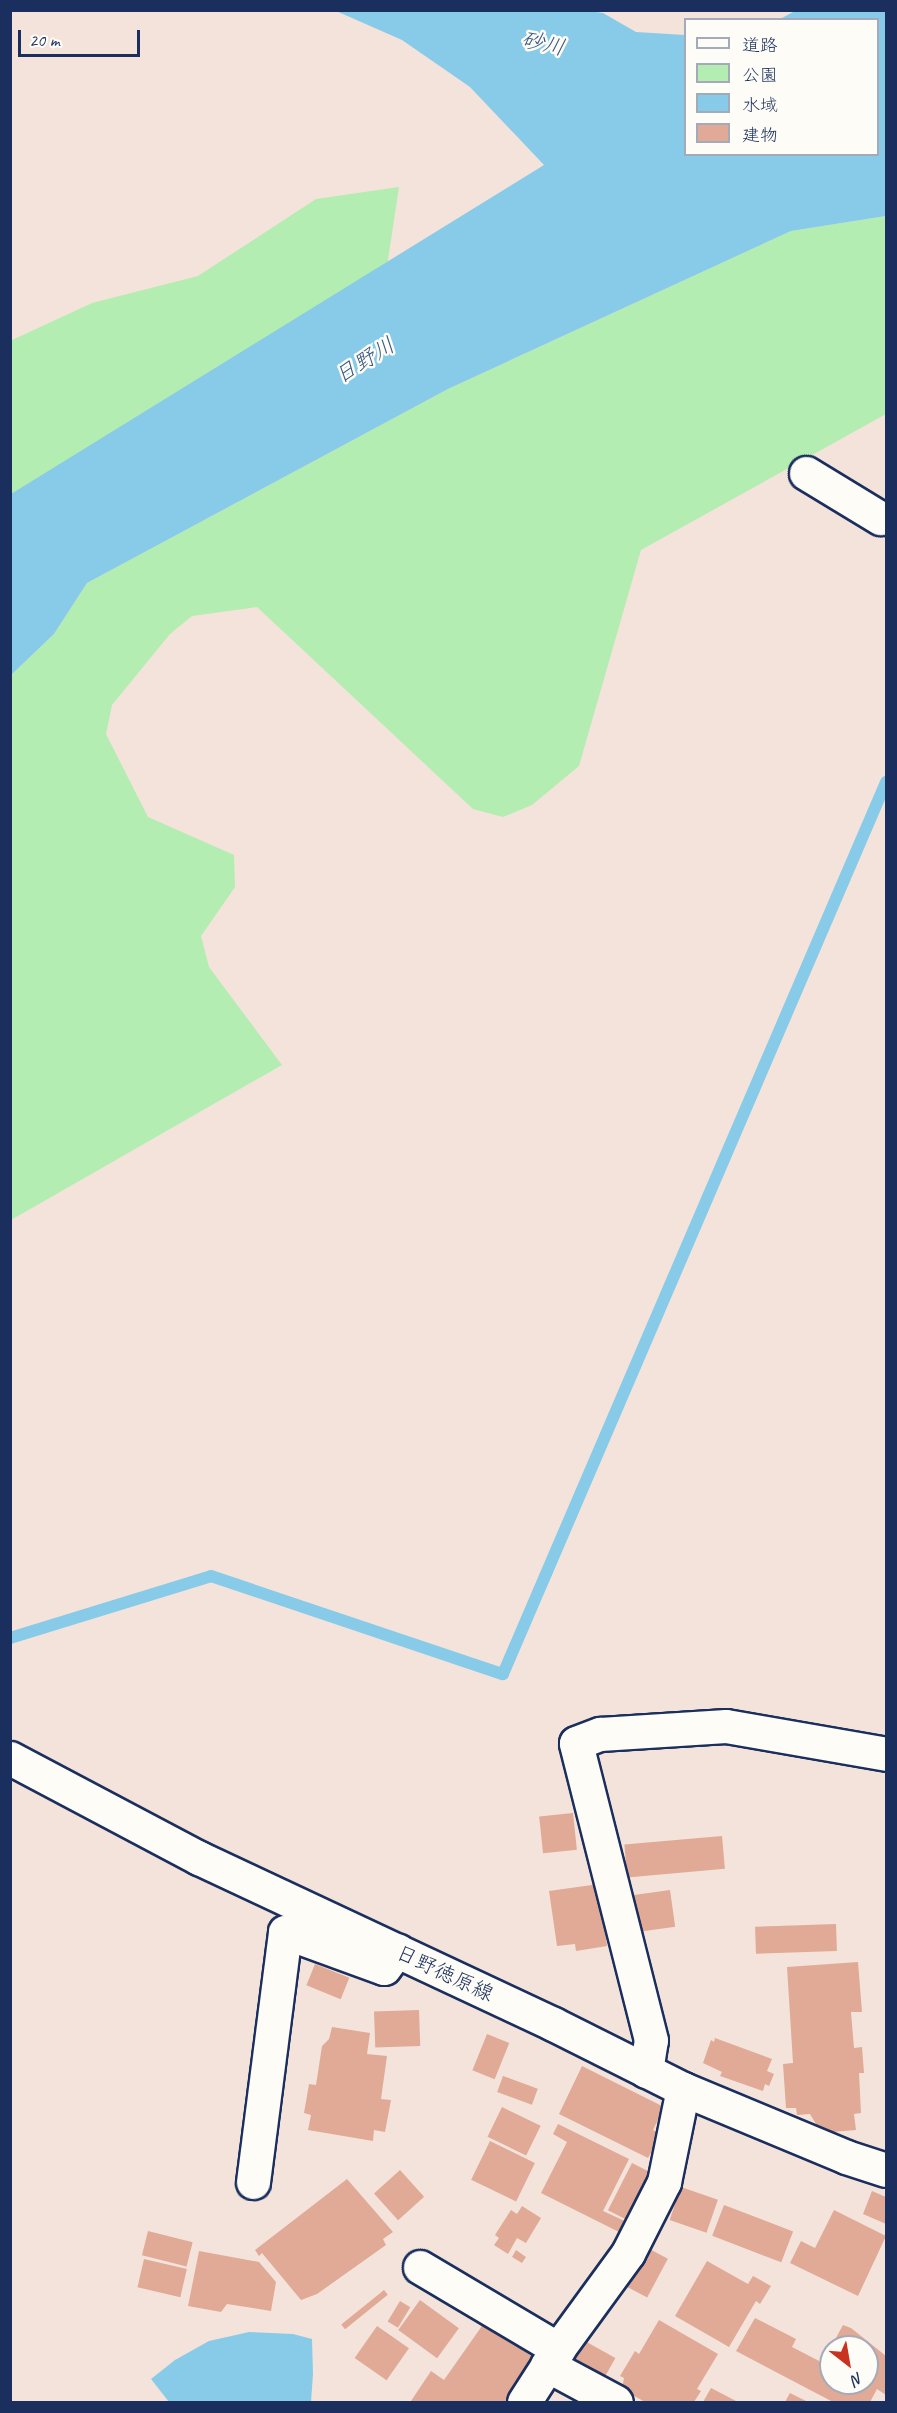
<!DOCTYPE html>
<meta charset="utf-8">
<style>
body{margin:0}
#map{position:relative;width:897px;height:2413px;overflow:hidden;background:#f4e3da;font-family:Caveat,"Klee One",sans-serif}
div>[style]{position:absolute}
.green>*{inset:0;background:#b3edb1}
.water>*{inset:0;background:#88cbe9}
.stream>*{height:12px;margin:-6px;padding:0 6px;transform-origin:6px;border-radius:6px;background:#88cbe9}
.building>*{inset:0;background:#e0aa97;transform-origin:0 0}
.roads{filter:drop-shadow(2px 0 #1b2f5e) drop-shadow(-2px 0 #1b2f5e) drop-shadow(0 2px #1b2f5e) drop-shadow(0 -2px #1b2f5e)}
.street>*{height:33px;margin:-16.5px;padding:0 16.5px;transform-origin:16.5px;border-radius:16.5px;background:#fdfcf7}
.secondary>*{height:33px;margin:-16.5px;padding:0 16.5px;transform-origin:16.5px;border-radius:16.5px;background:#fdfcf7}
span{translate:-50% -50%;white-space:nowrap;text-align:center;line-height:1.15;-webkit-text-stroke:5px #fdfcf7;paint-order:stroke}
.street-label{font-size:21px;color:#1b2f5e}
.water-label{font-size:22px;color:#365681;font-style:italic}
.frame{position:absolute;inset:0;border:12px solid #1b2f5e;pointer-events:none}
.legend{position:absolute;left:684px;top:18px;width:195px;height:138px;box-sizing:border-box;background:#fdfcf7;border:2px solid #a3aaba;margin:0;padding:8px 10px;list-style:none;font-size:18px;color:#1b2f5e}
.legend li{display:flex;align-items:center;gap:12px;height:30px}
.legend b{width:30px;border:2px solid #a3aaba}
.north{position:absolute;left:819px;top:2335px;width:60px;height:60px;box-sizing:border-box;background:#fdfcf7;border:2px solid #a3aaba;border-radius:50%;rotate:149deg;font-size:16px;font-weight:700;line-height:24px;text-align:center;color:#1b2f5e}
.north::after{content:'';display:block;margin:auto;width:21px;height:27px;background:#c8321e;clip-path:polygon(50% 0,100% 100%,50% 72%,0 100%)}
.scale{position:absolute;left:18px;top:30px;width:122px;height:27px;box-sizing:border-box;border:3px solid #1b2f5e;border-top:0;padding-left:8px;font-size:18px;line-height:21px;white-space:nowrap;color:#1b2f5e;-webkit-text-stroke:4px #fdfcf7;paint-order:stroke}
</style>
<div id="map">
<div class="green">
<div style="clip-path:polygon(399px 187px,383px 293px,11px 529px,10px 341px,92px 303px,198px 276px,316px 199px)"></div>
<div style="clip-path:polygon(886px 216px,886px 414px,641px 550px,579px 766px,532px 805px,503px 817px,473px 809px,257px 607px,192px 616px,170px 634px,112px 705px,106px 734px,148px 817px,234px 855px,235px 887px,201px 936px,209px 967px,282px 1065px,11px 1220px,11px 675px,54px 634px,87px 583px,448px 389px,791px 231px)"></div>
</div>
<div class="water">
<div style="clip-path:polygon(336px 11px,589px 11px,603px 13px,636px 32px,685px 35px,686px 154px,878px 154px,878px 20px,780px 19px,795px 11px,886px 11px,886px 216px,791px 231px,448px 389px,87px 583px,54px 634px,11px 675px,11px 494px,544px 165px,470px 87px,402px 40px)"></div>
<div style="clip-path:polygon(249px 2332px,293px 2334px,312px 2339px,313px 2374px,311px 2402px,169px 2402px,151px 2379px,175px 2360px,209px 2341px)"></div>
</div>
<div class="stream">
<div style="left:10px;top:1638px;width:210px;rotate:-17.1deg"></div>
<div style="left:211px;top:1576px;width:308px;rotate:18.6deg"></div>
<div style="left:503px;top:1674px;width:971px;rotate:-66.76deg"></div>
</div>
<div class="building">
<div style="left:573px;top:1813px;width:37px;height:34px;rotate:84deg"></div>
<div style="left:722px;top:1836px;width:33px;height:98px;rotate:85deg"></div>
<div style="clip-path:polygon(599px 1884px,607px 1946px,576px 1951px,575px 1944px,557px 1946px,549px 1891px)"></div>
<div style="left:670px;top:1890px;width:37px;height:38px;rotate:82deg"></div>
<div style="left:836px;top:1924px;width:27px;height:81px;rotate:88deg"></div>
<div style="clip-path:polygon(858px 1962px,862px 2012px,851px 2012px,854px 2048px,862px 2047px,864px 2073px,859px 2073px,861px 2113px,854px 2114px,856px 2130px,832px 2132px,816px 2124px,810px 2114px,797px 2115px,796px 2108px,786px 2108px,783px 2064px,793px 2063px,787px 1967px)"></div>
<div style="left:315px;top:1964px;width:37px;height:23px;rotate:22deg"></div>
<div style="left:419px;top:2010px;width:36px;height:45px;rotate:88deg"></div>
<div style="clip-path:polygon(332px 2027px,370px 2033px,367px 2054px,387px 2056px,381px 2099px,391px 2100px,385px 2132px,374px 2130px,373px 2141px,308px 2130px,311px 2115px,304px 2113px,309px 2084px,316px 2085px,322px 2046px,329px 2039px)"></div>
<div style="left:487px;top:2034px;width:24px;height:39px;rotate:22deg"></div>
<div style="clip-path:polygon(715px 2038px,772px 2059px,767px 2071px,774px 2074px,769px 2086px,765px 2084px,763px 2091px,720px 2076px,722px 2072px,703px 2063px,711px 2040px,714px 2042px)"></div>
<div style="clip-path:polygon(582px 2066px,664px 2107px,653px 2130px,661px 2134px,648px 2158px,559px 2114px)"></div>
<div style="left:503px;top:2076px;width:37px;height:17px;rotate:20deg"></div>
<div style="left:502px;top:2107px;width:43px;height:33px;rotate:26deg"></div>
<div style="clip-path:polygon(558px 2124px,629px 2159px,603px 2211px,629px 2223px,623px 2234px,541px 2193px,567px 2142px,553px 2134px)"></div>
<div style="left:490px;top:2141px;width:50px;height:43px;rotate:26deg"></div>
<div style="left:632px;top:2163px;width:25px;height:53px;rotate:27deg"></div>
<div style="left:400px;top:2170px;width:36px;height:35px;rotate:48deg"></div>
<div style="clip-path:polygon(347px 2179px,393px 2232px,383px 2239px,386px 2245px,317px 2294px,301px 2300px,262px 2253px,259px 2256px,255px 2250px)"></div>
<div style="left:681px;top:2187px;width:39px;height:35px;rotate:19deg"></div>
<div style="clip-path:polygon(872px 2191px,886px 2197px,886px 2224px,863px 2214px)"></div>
<div style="left:724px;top:2205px;width:74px;height:33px;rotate:21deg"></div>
<div style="clip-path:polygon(522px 2206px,541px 2218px,526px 2243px,517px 2238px,508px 2254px,494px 2245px,499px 2238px,495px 2235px,511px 2210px,517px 2214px)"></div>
<div style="clip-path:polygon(834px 2210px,886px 2236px,858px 2296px,790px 2263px,801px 2241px,815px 2248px)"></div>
<div style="left:148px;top:2231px;width:46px;height:25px;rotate:14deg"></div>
<div style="left:644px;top:2246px;width:27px;height:44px;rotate:28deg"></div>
<div style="clip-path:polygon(516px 2250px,526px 2257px,522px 2263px,512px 2257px)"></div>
<div style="clip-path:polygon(199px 2251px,259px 2262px,276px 2282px,271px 2311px,227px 2304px,221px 2312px,188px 2306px)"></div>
<div style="left:144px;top:2259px;width:44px;height:29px;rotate:13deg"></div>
<div style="clip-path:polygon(707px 2261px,748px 2284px,753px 2276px,771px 2286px,760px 2304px,756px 2301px,729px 2347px,675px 2316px)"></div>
<div style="left:384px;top:2290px;width:6px;height:55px;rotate:51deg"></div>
<div style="left:420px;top:2300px;width:48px;height:37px;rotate:36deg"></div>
<div style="left:400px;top:2301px;width:12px;height:24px;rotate:31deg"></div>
<div style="clip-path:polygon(755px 2318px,796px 2339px,792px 2347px,823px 2363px,831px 2347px,831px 2383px,867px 2383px,867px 2347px,831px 2347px,843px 2325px,851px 2328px,886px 2356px,886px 2395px,877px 2389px,870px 2402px,833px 2402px,736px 2351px)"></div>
<div style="clip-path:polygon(659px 2320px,718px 2354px,697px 2389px,701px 2391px,694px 2402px,645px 2402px,622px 2389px,624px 2378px,620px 2376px,635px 2351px,639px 2354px)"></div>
<div style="clip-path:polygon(484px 2323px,536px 2359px,505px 2402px,411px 2401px,431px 2371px,444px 2380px)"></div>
<div style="left:377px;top:2326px;width:39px;height:39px;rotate:35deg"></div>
<div style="left:583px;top:2340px;width:37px;height:21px;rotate:29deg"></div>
<div style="clip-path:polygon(711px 2388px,738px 2402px,703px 2402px)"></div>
<div style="clip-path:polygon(790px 2393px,808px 2402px,785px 2402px)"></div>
</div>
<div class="roads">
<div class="street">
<div style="left:806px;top:473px;width:87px;rotate:31.3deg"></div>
<div style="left:646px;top:2071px;width:31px;rotate:-81deg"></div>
<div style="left:651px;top:2040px;width:306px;rotate:-104.2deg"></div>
<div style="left:576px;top:1743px;width:26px;rotate:-21deg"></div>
<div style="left:600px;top:1734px;width:126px;rotate:-3.6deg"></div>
<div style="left:726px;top:1726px;width:162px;rotate:9.9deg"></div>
<div style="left:253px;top:2182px;width:252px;rotate:-82.7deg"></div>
<div style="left:285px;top:1932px;width:105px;rotate:20deg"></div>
<div style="left:384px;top:1968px;width:22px;rotate:-54deg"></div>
<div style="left:420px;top:2267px;width:161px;rotate:30.7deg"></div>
<div style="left:547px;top:2365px;width:78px;rotate:28.2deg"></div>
<div style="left:524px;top:2402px;width:63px;rotate:-57.3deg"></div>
<div style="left:558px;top:2349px;width:119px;rotate:-53.9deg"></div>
<div style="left:628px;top:2253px;width:80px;rotate:-63.1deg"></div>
<div style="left:664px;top:2182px;width:95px;rotate:-78.5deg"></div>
</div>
<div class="secondary">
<div style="left:10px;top:1758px;width:214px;rotate:27.9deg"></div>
<div style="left:199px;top:1858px;width:391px;rotate:25.1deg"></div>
<div style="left:553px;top:2024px;width:145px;rotate:26.6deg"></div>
<div style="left:683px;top:2089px;width:177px;rotate:22.6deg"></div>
<div style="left:846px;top:2157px;width:42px;rotate:18deg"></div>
</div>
</div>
<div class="street-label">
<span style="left:445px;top:1973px;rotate:25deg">日野徳原線</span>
</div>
<div class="water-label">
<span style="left:543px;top:44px;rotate:13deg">砂川</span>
<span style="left:365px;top:361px;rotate:-32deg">日野川</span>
</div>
<div class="frame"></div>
<ul class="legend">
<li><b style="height:8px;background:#fdfcf7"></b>道路</li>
<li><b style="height:16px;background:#b3edb1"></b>公園</li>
<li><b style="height:16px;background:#88cbe9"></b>水域</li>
<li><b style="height:16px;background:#e0aa97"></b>建物</li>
</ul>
<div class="north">N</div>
<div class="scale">20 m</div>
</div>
